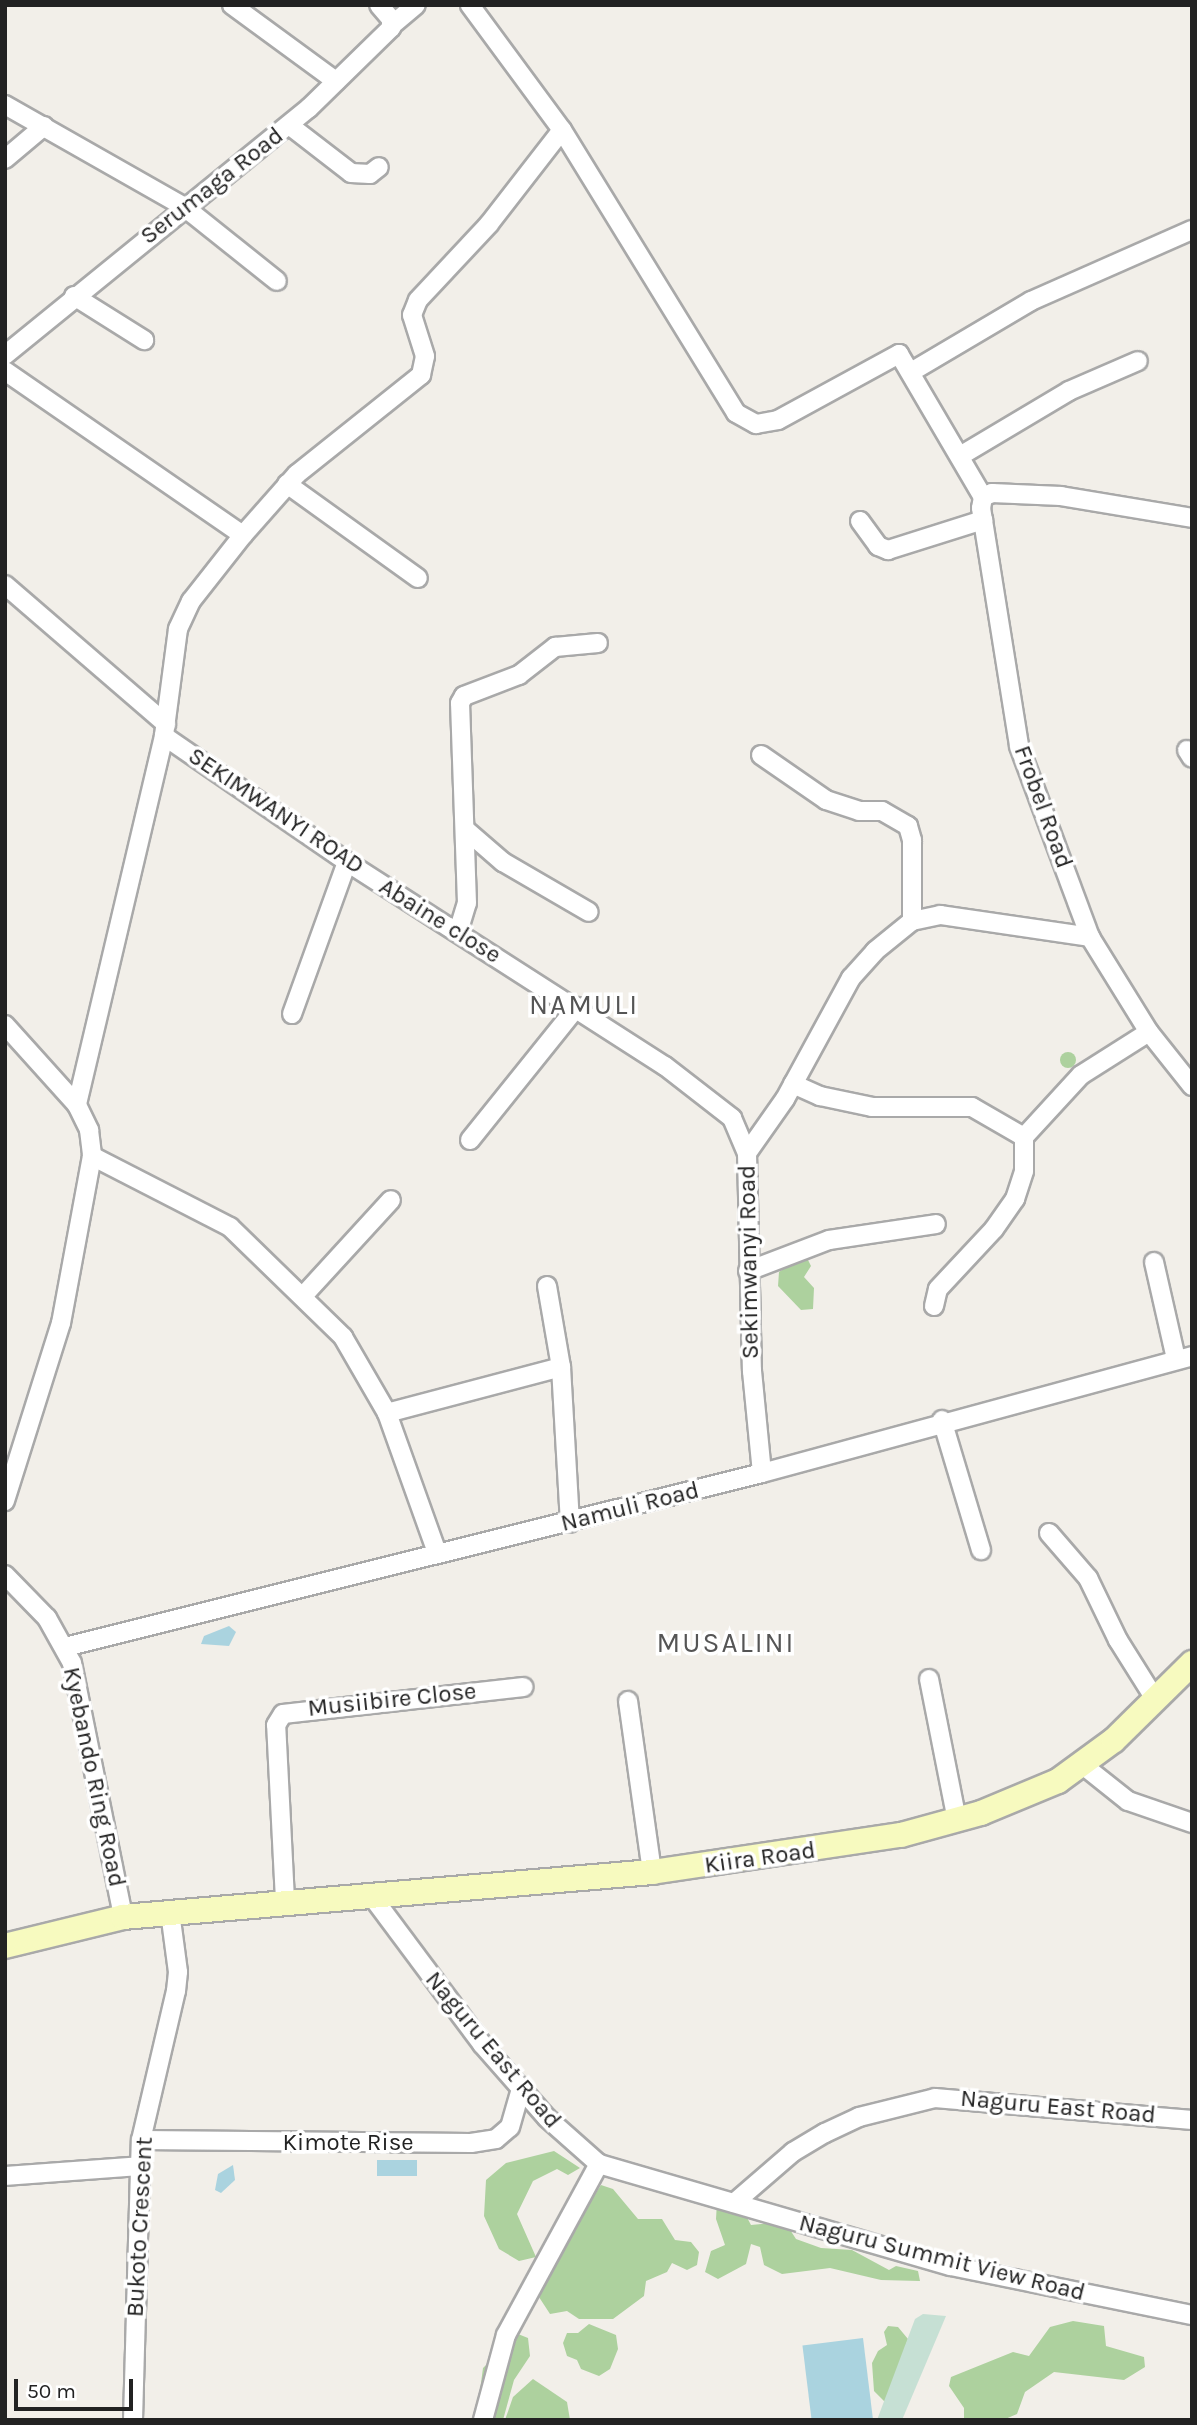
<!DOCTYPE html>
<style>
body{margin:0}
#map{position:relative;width:1197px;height:2425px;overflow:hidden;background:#f2efe9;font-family:Karla,sans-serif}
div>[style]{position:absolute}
.forest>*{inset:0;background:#add19e}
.round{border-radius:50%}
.wetland>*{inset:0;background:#c6e0d4}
.water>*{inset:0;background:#aad3df;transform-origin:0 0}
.roads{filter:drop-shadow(2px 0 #a9a9a9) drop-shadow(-2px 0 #a9a9a9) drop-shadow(0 2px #a9a9a9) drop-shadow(0 -2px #a9a9a9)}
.street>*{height:18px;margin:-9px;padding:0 9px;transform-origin:9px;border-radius:9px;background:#fff}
.secondary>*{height:24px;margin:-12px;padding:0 12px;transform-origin:12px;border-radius:12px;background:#f7fabf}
span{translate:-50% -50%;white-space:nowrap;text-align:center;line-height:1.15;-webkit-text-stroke:7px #fff;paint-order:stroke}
.street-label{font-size:24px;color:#222}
.quarter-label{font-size:28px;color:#555;letter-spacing:2px}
.frame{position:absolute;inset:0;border:7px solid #222;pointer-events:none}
.scale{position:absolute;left:14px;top:2379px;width:119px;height:32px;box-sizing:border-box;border:4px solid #222;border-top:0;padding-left:9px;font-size:21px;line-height:24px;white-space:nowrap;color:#222;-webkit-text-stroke:5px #fff;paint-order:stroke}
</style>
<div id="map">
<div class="forest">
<div class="round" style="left:1060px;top:1052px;width:16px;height:16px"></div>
<div style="clip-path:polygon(799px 1258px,807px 1258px,811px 1266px,804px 1277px,814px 1288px,813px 1309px,801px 1310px,778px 1286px,779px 1272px)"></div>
<div style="clip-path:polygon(554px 2151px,580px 2168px,568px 2175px,557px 2169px,533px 2181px,517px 2214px,536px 2257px,519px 2261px,499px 2249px,484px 2216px,486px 2180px,506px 2163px)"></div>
<div style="clip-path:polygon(601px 2185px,613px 2189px,638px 2219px,662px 2219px,675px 2240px,691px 2242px,699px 2252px,697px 2265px,687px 2270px,672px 2263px,667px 2272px,646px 2281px,644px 2296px,613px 2319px,579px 2319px,567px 2311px,550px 2314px,537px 2294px,556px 2254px,563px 2251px,564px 2241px)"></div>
<div style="clip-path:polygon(717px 2202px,743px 2210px,751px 2225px,785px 2222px,796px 2239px,821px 2248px,852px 2250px,889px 2270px,896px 2266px,918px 2271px,920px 2281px,881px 2280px,830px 2268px,782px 2274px,764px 2265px,760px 2247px,751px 2244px,746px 2264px,718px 2279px,705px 2272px,711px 2251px,725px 2245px,716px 2219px)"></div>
<div style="clip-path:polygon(1073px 2321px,1104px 2326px,1106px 2346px,1144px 2357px,1145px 2367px,1124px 2380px,1054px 2372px,1025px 2392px,1017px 2414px,1003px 2420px,964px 2420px,964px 2408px,949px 2386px,951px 2377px,1013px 2352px,1029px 2356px,1050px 2327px)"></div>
<div style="clip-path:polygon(589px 2324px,616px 2335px,618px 2349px,610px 2369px,599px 2376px,581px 2369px,577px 2360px,567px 2356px,563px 2343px,567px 2333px,578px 2333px)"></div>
<div style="clip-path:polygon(888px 2326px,898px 2327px,908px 2339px,886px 2403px,874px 2391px,872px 2363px,878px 2351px,887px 2345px,884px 2332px)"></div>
<div style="clip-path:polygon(518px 2334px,528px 2338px,530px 2356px,514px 2380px,503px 2420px,476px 2420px,483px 2368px)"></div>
<div style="clip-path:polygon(533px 2379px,567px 2402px,570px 2420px,505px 2420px,513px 2397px)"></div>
</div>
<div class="wetland">
<div style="clip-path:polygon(923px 2314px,946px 2316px,902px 2420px,877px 2420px,915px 2319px)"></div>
</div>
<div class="water">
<div style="clip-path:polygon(229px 1626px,236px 1632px,229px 1646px,201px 1644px,204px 1636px)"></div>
<div style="left:417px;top:2160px;width:16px;height:40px;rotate:90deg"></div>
<div style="clip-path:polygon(233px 2165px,235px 2180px,221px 2193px,215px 2190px,218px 2174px)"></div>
<div style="left:863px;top:2338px;width:83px;height:61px;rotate:83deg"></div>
</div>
<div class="roads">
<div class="street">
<div style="left:232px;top:5px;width:129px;rotate:36.2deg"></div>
<div style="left:392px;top:25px;width:31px;rotate:-40deg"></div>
<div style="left:5px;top:105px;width:205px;rotate:29.6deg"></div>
<div style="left:183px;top:206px;width:120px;rotate:38.6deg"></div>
<div style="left:289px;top:125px;width:78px;rotate:37.7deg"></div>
<div style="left:351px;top:173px;width:19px;rotate:3deg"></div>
<div style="left:370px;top:174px;width:11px;rotate:-38deg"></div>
<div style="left:562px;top:130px;width:332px;rotate:58.4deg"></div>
<div style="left:736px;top:413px;width:23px;rotate:29deg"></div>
<div style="left:756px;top:424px;width:22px;rotate:-10deg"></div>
<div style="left:778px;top:420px;width:138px;rotate:-28.6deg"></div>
<div style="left:899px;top:354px;width:166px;rotate:59.6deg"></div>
<div style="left:5px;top:159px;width:51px;rotate:-40.2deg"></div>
<div style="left:74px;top:296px;width:83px;rotate:32.2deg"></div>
<div style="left:5px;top:355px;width:392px;rotate:-39.1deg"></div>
<div style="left:309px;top:108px;width:115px;rotate:-44.3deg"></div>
<div style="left:391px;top:28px;width:9px;rotate:-90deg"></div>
<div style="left:391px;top:19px;width:18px;rotate:-131deg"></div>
<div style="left:5px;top:371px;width:289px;rotate:34.6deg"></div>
<div style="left:243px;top:535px;width:84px;rotate:128.2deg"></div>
<div style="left:191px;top:601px;width:31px;rotate:115deg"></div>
<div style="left:178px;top:629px;width:108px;rotate:97.5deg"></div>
<div style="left:164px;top:736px;width:379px;rotate:103.3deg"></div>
<div style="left:911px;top:372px;width:139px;rotate:-30.6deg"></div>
<div style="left:1031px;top:301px;width:176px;rotate:-23.8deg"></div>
<div style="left:960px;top:456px;width:127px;rotate:-30.8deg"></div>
<div style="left:1069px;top:391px;width:75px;rotate:-23.5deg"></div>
<div style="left:287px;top:484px;width:161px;rotate:35.7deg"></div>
<div style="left:983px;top:497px;width:11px;rotate:100deg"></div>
<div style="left:981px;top:508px;width:241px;rotate:80.9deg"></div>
<div style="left:1019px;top:746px;width:204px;rotate:69.6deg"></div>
<div style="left:1090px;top:937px;width:112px;rotate:58.2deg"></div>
<div style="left:1149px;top:1032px;width:69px;rotate:51.5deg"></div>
<div style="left:983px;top:497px;width:10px;rotate:-24deg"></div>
<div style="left:992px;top:493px;width:69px;rotate:2.5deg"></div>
<div style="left:1061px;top:496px;width:133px;rotate:9.5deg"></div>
<div style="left:860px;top:521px;width:31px;rotate:54deg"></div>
<div style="left:878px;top:546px;width:11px;rotate:22deg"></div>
<div style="left:888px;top:550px;width:100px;rotate:-17.5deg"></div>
<div style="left:243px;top:535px;width:81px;rotate:-48.5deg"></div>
<div style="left:297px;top:474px;width:159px;rotate:-38.6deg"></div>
<div style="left:421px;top:375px;width:19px;rotate:-78deg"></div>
<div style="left:425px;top:356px;width:43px;rotate:-107.6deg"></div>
<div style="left:412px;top:315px;width:16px;rotate:-68deg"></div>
<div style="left:418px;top:300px;width:104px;rotate:-46.9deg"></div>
<div style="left:489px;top:224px;width:119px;rotate:-52.2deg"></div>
<div style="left:562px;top:130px;width:155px;rotate:-126.4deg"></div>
<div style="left:5px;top:585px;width:213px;rotate:40.8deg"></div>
<div style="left:164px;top:736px;width:222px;rotate:34.5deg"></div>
<div style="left:347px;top:862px;width:378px;rotate:32.7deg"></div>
<div style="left:665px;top:1066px;width:85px;rotate:37.8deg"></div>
<div style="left:732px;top:1118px;width:38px;rotate:67deg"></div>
<div style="left:747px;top:1153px;width:218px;rotate:88.7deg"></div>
<div style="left:752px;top:1371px;width:102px;rotate:84.4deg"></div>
<div style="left:1187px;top:750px;width:9px;rotate:58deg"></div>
<div style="left:761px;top:755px;width:79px;rotate:34.7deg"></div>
<div style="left:826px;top:800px;width:35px;rotate:18deg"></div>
<div style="left:859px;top:811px;width:23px"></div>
<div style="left:882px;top:811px;width:30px;rotate:30deg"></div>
<div style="left:908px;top:826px;width:15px;rotate:74deg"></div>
<div style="left:912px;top:840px;width:81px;rotate:90deg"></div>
<div style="left:466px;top:830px;width:49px;rotate:40.9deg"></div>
<div style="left:503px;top:862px;width:99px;rotate:30.2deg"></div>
<div style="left:449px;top:927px;width:10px;rotate:29deg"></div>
<div style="left:458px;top:932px;width:30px;rotate:-73deg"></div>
<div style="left:467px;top:903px;width:200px;rotate:-92deg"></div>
<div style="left:460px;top:703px;width:8px;rotate:-60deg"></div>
<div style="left:464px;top:696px;width:59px;rotate:-20.9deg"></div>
<div style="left:519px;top:675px;width:46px;rotate:-37.9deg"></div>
<div style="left:555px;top:647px;width:43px;rotate:-5.3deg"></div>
<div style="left:292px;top:1014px;width:162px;rotate:-70.1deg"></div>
<div style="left:5px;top:1025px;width:108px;rotate:48deg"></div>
<div style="left:77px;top:1105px;width:28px;rotate:64deg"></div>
<div style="left:89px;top:1130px;width:26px;rotate:83deg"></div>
<div style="left:92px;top:1156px;width:170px;rotate:100.5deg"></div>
<div style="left:61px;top:1323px;width:187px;rotate:107.5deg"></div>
<div style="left:793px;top:1084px;width:30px;rotate:24deg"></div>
<div style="left:820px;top:1096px;width:53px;rotate:11.9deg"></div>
<div style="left:872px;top:1107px;width:100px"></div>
<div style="left:972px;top:1107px;width:60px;rotate:30deg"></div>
<div style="left:1024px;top:1137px;width:84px;rotate:-47.4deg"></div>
<div style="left:1081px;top:1075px;width:80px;rotate:-32.3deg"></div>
<div style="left:470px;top:1140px;width:171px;rotate:-51.2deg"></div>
<div style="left:747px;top:1153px;width:66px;rotate:-54.9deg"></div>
<div style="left:785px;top:1099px;width:138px;rotate:-61.4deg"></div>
<div style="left:851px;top:978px;width:36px;rotate:-48deg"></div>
<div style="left:875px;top:951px;width:48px;rotate:-39deg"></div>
<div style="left:912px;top:921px;width:29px;rotate:-12deg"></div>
<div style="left:940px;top:915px;width:152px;rotate:8.3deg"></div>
<div style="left:92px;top:1156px;width:155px;rotate:27.2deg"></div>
<div style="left:230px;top:1227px;width:158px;rotate:44.2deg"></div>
<div style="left:343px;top:1337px;width:88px;rotate:59.9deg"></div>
<div style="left:387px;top:1413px;width:149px;rotate:70.3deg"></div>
<div style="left:1154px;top:1262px;width:99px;rotate:77.2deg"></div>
<div style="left:748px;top:1271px;width:87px;rotate:-20.9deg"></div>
<div style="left:829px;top:1240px;width:108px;rotate:-8.5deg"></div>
<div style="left:547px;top:1286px;width:82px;rotate:80.2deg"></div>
<div style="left:561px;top:1367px;width:156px;rotate:86.7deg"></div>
<div style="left:303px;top:1296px;width:130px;rotate:-47.5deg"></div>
<div style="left:934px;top:1306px;width:17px;rotate:-77deg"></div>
<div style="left:938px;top:1289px;width:82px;rotate:-47deg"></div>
<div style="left:994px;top:1229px;width:37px;rotate:-55deg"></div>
<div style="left:1015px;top:1199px;width:29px;rotate:-72deg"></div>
<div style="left:1024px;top:1171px;width:34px;rotate:-90deg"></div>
<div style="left:387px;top:1413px;width:180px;rotate:-14.8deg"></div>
<div style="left:942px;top:1420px;width:136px;rotate:73.3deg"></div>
<div style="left:1049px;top:1533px;width:60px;rotate:49.1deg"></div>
<div style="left:1088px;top:1578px;width:69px;rotate:64.2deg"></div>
<div style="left:1118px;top:1640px;width:70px;rotate:57.9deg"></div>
<div style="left:5px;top:1575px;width:60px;rotate:45.7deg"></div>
<div style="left:47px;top:1618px;width:51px;rotate:60.9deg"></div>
<div style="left:72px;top:1663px;width:259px;rotate:78.6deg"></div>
<div style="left:65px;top:1647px;width:718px;rotate:-14.02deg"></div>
<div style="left:762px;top:1473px;width:446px;rotate:-15.2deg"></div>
<div style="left:929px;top:1679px;width:144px;rotate:78.8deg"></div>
<div style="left:628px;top:1701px;width:173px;rotate:82deg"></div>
<div style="left:1084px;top:1766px;width:56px;rotate:38.5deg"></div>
<div style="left:1128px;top:1801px;width:68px;rotate:19deg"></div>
<div style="left:371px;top:1895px;width:186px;rotate:53.3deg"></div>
<div style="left:482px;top:2044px;width:98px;rotate:48.7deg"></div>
<div style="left:547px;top:2118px;width:69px;rotate:41.5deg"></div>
<div style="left:599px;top:2164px;width:366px;rotate:16.2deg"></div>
<div style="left:951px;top:2266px;width:246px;rotate:11.5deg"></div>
<div style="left:285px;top:1900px;width:175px;rotate:-92.9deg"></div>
<div style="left:276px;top:1725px;width:13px;rotate:-58deg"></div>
<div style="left:283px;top:1714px;width:242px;rotate:-6.4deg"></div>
<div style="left:141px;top:2140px;width:330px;rotate:0.5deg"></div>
<div style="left:471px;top:2143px;width:25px;rotate:-9deg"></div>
<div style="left:496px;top:2139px;width:18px;rotate:-41deg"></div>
<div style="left:510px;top:2127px;width:40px;rotate:-74deg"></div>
<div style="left:5px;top:2176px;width:136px;rotate:-4.2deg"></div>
<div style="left:734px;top:2203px;width:78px;rotate:-40.8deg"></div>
<div style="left:793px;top:2152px;width:37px;rotate:-31deg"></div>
<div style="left:825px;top:2133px;width:38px;rotate:-25deg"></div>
<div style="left:859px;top:2117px;width:78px;rotate:-14deg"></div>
<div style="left:935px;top:2098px;width:258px;rotate:4.9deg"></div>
<div style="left:133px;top:2420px;width:280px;rotate:-88.4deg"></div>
<div style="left:141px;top:2140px;width:153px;rotate:-76.8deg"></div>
<div style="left:176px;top:1991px;width:19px;rotate:-84deg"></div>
<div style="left:178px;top:1972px;width:61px;rotate:-97.6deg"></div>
<div style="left:483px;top:2420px;width:88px;rotate:-74.9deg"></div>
<div style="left:506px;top:2335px;width:195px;rotate:-61.5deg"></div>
</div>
<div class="secondary">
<div style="left:5px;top:1946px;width:122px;rotate:-13.8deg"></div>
<div style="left:123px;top:1917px;width:531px;rotate:-4.86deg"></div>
<div style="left:652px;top:1872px;width:252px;rotate:-8.5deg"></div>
<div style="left:901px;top:1835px;width:83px;rotate:-15.4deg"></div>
<div style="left:981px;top:1813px;width:83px;rotate:-22.6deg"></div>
<div style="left:1058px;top:1781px;width:69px;rotate:-36.2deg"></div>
<div style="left:1114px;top:1740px;width:110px;rotate:-44.6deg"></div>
</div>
</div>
<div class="street-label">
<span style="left:212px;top:186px;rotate:-38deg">Serumaga Road</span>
<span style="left:1043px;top:807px;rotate:70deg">Frobel Road</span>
<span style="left:276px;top:811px;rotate:34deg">SEKIMWANYI ROAD</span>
<span style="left:440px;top:921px;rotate:32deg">Abaine close</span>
<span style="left:749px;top:1262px;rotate:-91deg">Sekimwanyi Road</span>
<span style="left:630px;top:1507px;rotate:-14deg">Namuli Road</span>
<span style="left:392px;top:1700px;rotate:-6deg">Musiibire Close</span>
<span style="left:94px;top:1777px;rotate:78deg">Kyebando Ring Road</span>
<span style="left:760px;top:1858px;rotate:-8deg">Kiira Road</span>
<span style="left:493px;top:2050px;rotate:50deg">Naguru East Road</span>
<span style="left:1058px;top:2107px;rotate:5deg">Naguru East Road</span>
<span style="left:348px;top:2143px">Kimote Rise</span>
<span style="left:140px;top:2227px;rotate:-87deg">Bukoto Crescent</span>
<span style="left:942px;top:2258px;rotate:14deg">Naguru Summit View Road</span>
</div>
<div class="quarter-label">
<span style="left:584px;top:1005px">NAMULI</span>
<span style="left:726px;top:1643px">MUSALINI</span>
</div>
<div class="frame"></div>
<div class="scale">50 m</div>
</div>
